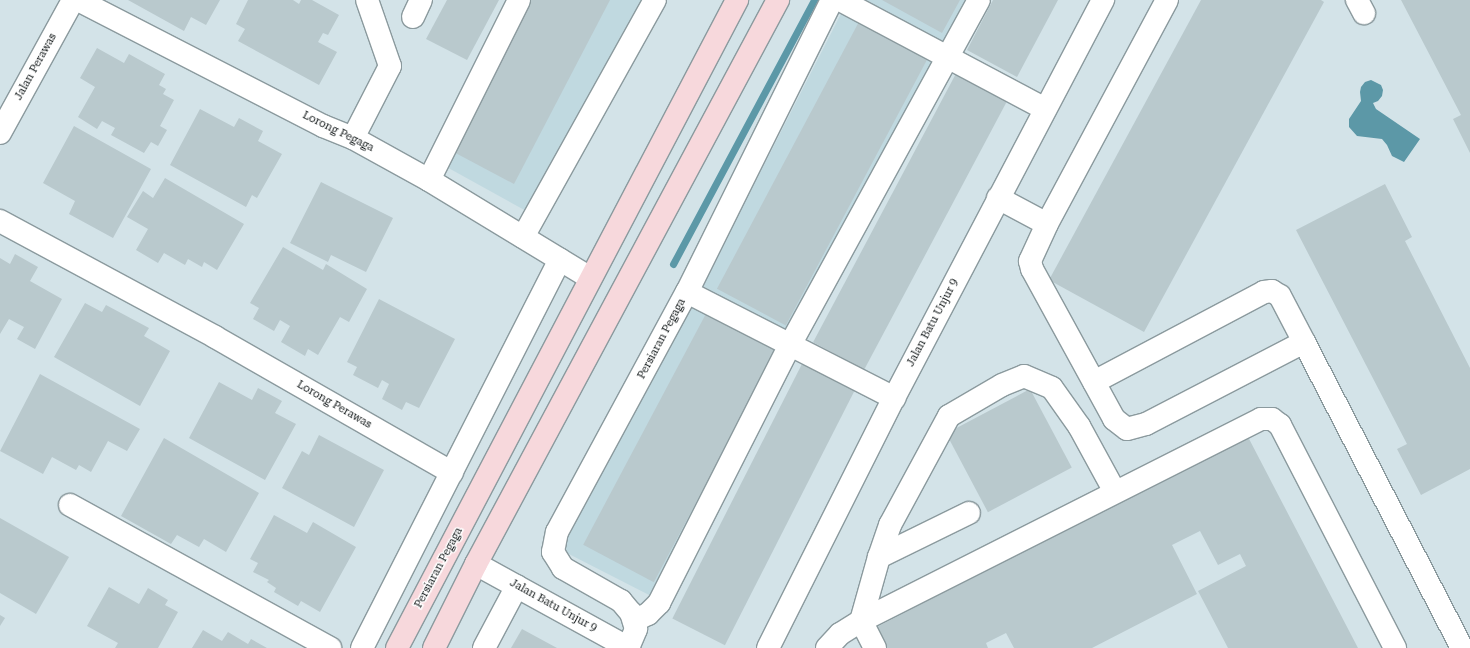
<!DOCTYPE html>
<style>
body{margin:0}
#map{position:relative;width:1470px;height:648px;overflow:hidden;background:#d3e3e8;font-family:"Roboto Serif",serif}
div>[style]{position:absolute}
.built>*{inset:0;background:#c0d9e0}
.water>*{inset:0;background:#5c98a7}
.stream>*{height:7px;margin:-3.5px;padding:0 3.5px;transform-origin:3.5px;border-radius:3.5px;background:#5c98a7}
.building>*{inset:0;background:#b9c9cd;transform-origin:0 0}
.roads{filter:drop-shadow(1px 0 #8b9a9e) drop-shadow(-1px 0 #8b9a9e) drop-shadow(0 1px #8b9a9e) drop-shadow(0 -1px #8b9a9e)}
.minor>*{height:22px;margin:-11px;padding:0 11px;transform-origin:11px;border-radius:11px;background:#fff}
.major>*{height:22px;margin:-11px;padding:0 11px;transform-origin:11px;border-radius:11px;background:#f7d8dc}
span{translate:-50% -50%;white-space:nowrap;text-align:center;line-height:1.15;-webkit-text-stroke:3px #fff;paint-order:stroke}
.street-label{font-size:11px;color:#0c1213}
</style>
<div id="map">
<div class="built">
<div style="clip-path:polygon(526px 0,646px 0,528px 212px,443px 165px)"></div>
<div style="clip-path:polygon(848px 0,973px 0,655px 598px,561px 550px,717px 257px)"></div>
</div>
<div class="water">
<div style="clip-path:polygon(1371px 80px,1381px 85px,1383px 90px,1382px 96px,1378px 101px,1373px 103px,1376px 109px,1420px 139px,1404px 162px,1392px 156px,1387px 145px,1382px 139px,1357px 136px,1349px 127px,1349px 119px,1361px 101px,1360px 92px,1361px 87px,1365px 82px)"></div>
</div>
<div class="stream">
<div style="left:673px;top:264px;width:299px;rotate:-61.9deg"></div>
</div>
<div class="building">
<div style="clip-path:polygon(128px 0,220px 0,206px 25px,191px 17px,184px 31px)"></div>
<div style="clip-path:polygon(248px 0,293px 0,299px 4px,301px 0,312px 0,339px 15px,328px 35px,323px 33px,318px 42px,337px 52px,319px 85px,238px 41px,245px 29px,236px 24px)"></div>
<div style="clip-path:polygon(447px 0,499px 0,467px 60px,426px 39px)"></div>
<div style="clip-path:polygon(526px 0,610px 0,514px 184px,448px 149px)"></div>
<div style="clip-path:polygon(882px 0,960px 0,942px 33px)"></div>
<div style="clip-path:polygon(993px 0,1058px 0,1017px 77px,967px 50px)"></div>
<div style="clip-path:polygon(1201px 0,1321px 0,1324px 2px,1144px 332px,1049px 280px)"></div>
<div style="clip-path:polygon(1401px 0,1470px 0,1470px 153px,1453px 119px,1461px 115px)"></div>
<div style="left:862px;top:16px;width:78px;height:309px;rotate:28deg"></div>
<div style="clip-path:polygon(97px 48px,124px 63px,129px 54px,165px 74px,159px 85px,166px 89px,163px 94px,174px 100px,160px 126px,167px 130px,158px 146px,151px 142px,144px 153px,111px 135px,115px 128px,102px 121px,97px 129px,78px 117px,95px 87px,80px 78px)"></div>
<div style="left:960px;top:66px;width:58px;height:313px;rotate:28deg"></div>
<div style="clip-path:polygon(200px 109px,234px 127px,239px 118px,263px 131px,258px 141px,282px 154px,257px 198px,252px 195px,246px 207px,170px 165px)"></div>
<div style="clip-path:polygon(74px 126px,151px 169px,113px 238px,69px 214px,75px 201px,43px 183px)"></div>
<div style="clip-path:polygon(165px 178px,244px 224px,217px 270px,204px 262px,202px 267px,188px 259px,185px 265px,164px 253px,158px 263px,136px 250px,148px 229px,127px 217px,143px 191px,153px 198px)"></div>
<div style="clip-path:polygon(321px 182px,393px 218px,366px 272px,331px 255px,328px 262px,290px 243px)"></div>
<div style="clip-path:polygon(1385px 184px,1412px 237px,1405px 241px,1470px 368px,1470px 469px,1421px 495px,1397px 449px,1407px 444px,1296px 230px)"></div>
<div style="clip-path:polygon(283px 247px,323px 270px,326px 264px,367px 289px,349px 322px,340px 317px,318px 355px,308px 349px,305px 356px,281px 342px,290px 326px,280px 320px,274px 331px,253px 319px,259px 308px,250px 303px)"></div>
<div style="clip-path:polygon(15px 254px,38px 267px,30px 281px,62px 299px,35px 349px,17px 339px,24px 327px,9px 319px,0 334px,0 258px,10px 264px)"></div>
<div style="clip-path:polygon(379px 299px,455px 339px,419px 408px,406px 402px,402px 410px,382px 399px,389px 384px,382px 380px,378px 388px,353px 375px,357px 367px,347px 362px)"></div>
<div style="clip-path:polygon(85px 303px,102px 312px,106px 305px,149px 328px,144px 336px,170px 351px,140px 406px,54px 357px)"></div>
<div style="left:709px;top:308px;width:80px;height:268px;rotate:28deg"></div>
<div style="left:804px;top:360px;width:59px;height:290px;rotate:27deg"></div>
<div style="clip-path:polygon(40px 374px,140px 429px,127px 451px,108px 441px,91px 472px,79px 465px,76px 470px,52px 457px,43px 474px,0 451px)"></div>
<div style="clip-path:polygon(219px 382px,252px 400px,258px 388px,282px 401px,275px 413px,296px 424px,265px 480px,189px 438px)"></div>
<div style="left:1030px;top:389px;width:89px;height:95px;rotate:62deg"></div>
<div style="clip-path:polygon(319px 435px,384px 470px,354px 527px,282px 488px,302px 451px,309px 455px)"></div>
<div style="clip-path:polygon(1247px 435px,1358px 648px,1228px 648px,1198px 591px,1246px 566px,1240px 554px,1218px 565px,1200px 531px,1172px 545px,1197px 594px,1092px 648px,1014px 648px,1006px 633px,986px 643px,988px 648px,886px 648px,875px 628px)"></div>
<div style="clip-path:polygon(164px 438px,259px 493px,226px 552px,204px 539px,199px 547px,177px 535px,171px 544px,121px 516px)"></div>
<div style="clip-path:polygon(274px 515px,307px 533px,313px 522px,356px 547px,320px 612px,301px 601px,298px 606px,274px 592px,276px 588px,267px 582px,269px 580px,253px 572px,258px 563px,250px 559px)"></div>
<div style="clip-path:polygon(0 518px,69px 557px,36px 614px,0 593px)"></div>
<div style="clip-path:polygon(109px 587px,139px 604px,148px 588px,168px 600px,165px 605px,178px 612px,158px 648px,115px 648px,118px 643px,87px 626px)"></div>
<div style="clip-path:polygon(0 615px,5px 618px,0 626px)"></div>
<div style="clip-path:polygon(522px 629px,557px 648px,511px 648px)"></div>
<div style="clip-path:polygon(203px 630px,222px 641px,228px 632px,248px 644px,251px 639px,267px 648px,192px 648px)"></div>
</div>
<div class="roads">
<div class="minor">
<div style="left:78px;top:0;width:276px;rotate:27.2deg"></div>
<div style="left:323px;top:126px;width:32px;rotate:22deg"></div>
<div style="left:353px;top:138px;width:87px;rotate:28.9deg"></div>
<div style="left:429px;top:180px;width:188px;rotate:31.3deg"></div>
<div style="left:840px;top:0;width:232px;rotate:28deg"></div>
<div style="left:1167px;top:0;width:254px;rotate:118.2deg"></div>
<div style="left:1047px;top:224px;width:41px;rotate:114.7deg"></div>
<div style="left:1030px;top:261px;width:8px;rotate:76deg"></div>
<div style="left:1032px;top:269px;width:171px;rotate:61.3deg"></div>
<div style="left:1114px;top:419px;width:16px;rotate:38deg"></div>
<div style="left:1127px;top:429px;width:20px;rotate:-15deg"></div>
<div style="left:1146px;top:424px;width:178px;rotate:-27.4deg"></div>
<div style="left:1304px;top:342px;width:344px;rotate:62.7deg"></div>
<div style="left:1357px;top:0;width:15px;rotate:62deg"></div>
<div style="left:413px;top:17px;width:19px;rotate:-65deg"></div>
<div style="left:0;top:133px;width:152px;rotate:-61.2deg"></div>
<div style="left:353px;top:138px;width:81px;rotate:-62.8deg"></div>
<div style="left:390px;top:66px;width:70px;rotate:-109.2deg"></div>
<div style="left:429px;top:180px;width:201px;rotate:-63.4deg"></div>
<div style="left:998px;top:198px;width:55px;rotate:28deg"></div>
<div style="left:0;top:221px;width:244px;rotate:28.3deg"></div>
<div style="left:215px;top:337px;width:273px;rotate:29.8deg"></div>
<div style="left:523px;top:237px;width:271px;rotate:-60.9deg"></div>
<div style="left:687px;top:292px;width:233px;rotate:27.1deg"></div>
<div style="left:1094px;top:382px;width:192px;rotate:-27.9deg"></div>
<div style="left:1264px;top:292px;width:8px;rotate:-7deg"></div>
<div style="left:1272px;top:291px;width:9px;rotate:32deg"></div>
<div style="left:1280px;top:296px;width:52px;rotate:62.4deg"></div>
<div style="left:70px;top:505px;width:297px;rotate:28.8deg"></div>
<div style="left:879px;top:557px;width:100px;rotate:-26.1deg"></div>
<div style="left:476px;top:564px;width:175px;rotate:28.8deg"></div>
<div style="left:634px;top:621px;width:16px;rotate:-27deg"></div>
<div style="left:648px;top:614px;width:16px;rotate:-45deg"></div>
<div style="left:659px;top:603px;width:289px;rotate:-63.1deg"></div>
<div style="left:790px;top:345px;width:393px;rotate:-61.3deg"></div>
<div style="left:362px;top:648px;width:436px;rotate:-63deg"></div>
<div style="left:484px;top:648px;width:70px;rotate:-62deg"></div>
<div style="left:628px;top:648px;width:21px;rotate:-67deg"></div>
<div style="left:636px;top:629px;width:17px;rotate:-107deg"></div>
<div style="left:631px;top:613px;width:16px;rotate:-130deg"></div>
<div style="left:621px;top:601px;width:67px;rotate:-150.4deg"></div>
<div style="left:563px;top:568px;width:19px;rotate:-122deg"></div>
<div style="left:553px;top:552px;width:20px;rotate:-79deg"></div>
<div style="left:557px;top:532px;width:273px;rotate:-61.6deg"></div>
<div style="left:687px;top:292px;width:326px;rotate:-63.6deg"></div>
<div style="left:768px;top:648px;width:280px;rotate:-63.3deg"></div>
<div style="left:894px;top:398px;width:450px;rotate:-62.3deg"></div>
<div style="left:827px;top:648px;width:19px;rotate:-47deg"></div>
<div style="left:840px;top:634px;width:25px;rotate:-32deg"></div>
<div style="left:861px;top:621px;width:448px;rotate:-26.8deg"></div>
<div style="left:1261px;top:419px;width:11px"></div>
<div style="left:1272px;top:419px;width:10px;rotate:37deg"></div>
<div style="left:1280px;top:425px;width:251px;rotate:62.7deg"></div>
<div style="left:875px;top:648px;width:30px;rotate:-117deg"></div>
<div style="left:861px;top:621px;width:66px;rotate:-74.3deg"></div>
<div style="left:879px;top:557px;width:34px;rotate:-71deg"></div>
<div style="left:890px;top:525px;width:124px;rotate:-61.6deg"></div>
<div style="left:949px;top:416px;width:61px;rotate:-30.3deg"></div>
<div style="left:1002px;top:385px;width:24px;rotate:-22deg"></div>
<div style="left:1024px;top:376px;width:30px;rotate:23deg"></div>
<div style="left:1052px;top:388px;width:47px;rotate:54.6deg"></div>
<div style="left:1079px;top:426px;width:75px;rotate:61.4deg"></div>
</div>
<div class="major">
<div style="left:397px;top:648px;width:732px;rotate:-62.31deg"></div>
<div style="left:434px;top:648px;width:94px;rotate:-63.4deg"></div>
<div style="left:476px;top:564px;width:640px;rotate:-61.83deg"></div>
</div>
</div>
<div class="street-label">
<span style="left:36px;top:67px;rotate:-61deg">Jalan Perawas</span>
<span style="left:338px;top:132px;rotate:26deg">Lorong Pegaga</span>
<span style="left:933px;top:323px;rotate:-62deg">Jalan Batu Unjur 9</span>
<span style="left:662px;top:339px;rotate:-62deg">Persiaran Pegaga</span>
<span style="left:334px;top:405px;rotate:30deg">Lorong Perawas</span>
<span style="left:439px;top:568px;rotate:-62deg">Persiaran Pegaga</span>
<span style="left:553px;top:606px;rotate:29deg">Jalan Batu Unjur 9</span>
</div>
</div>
